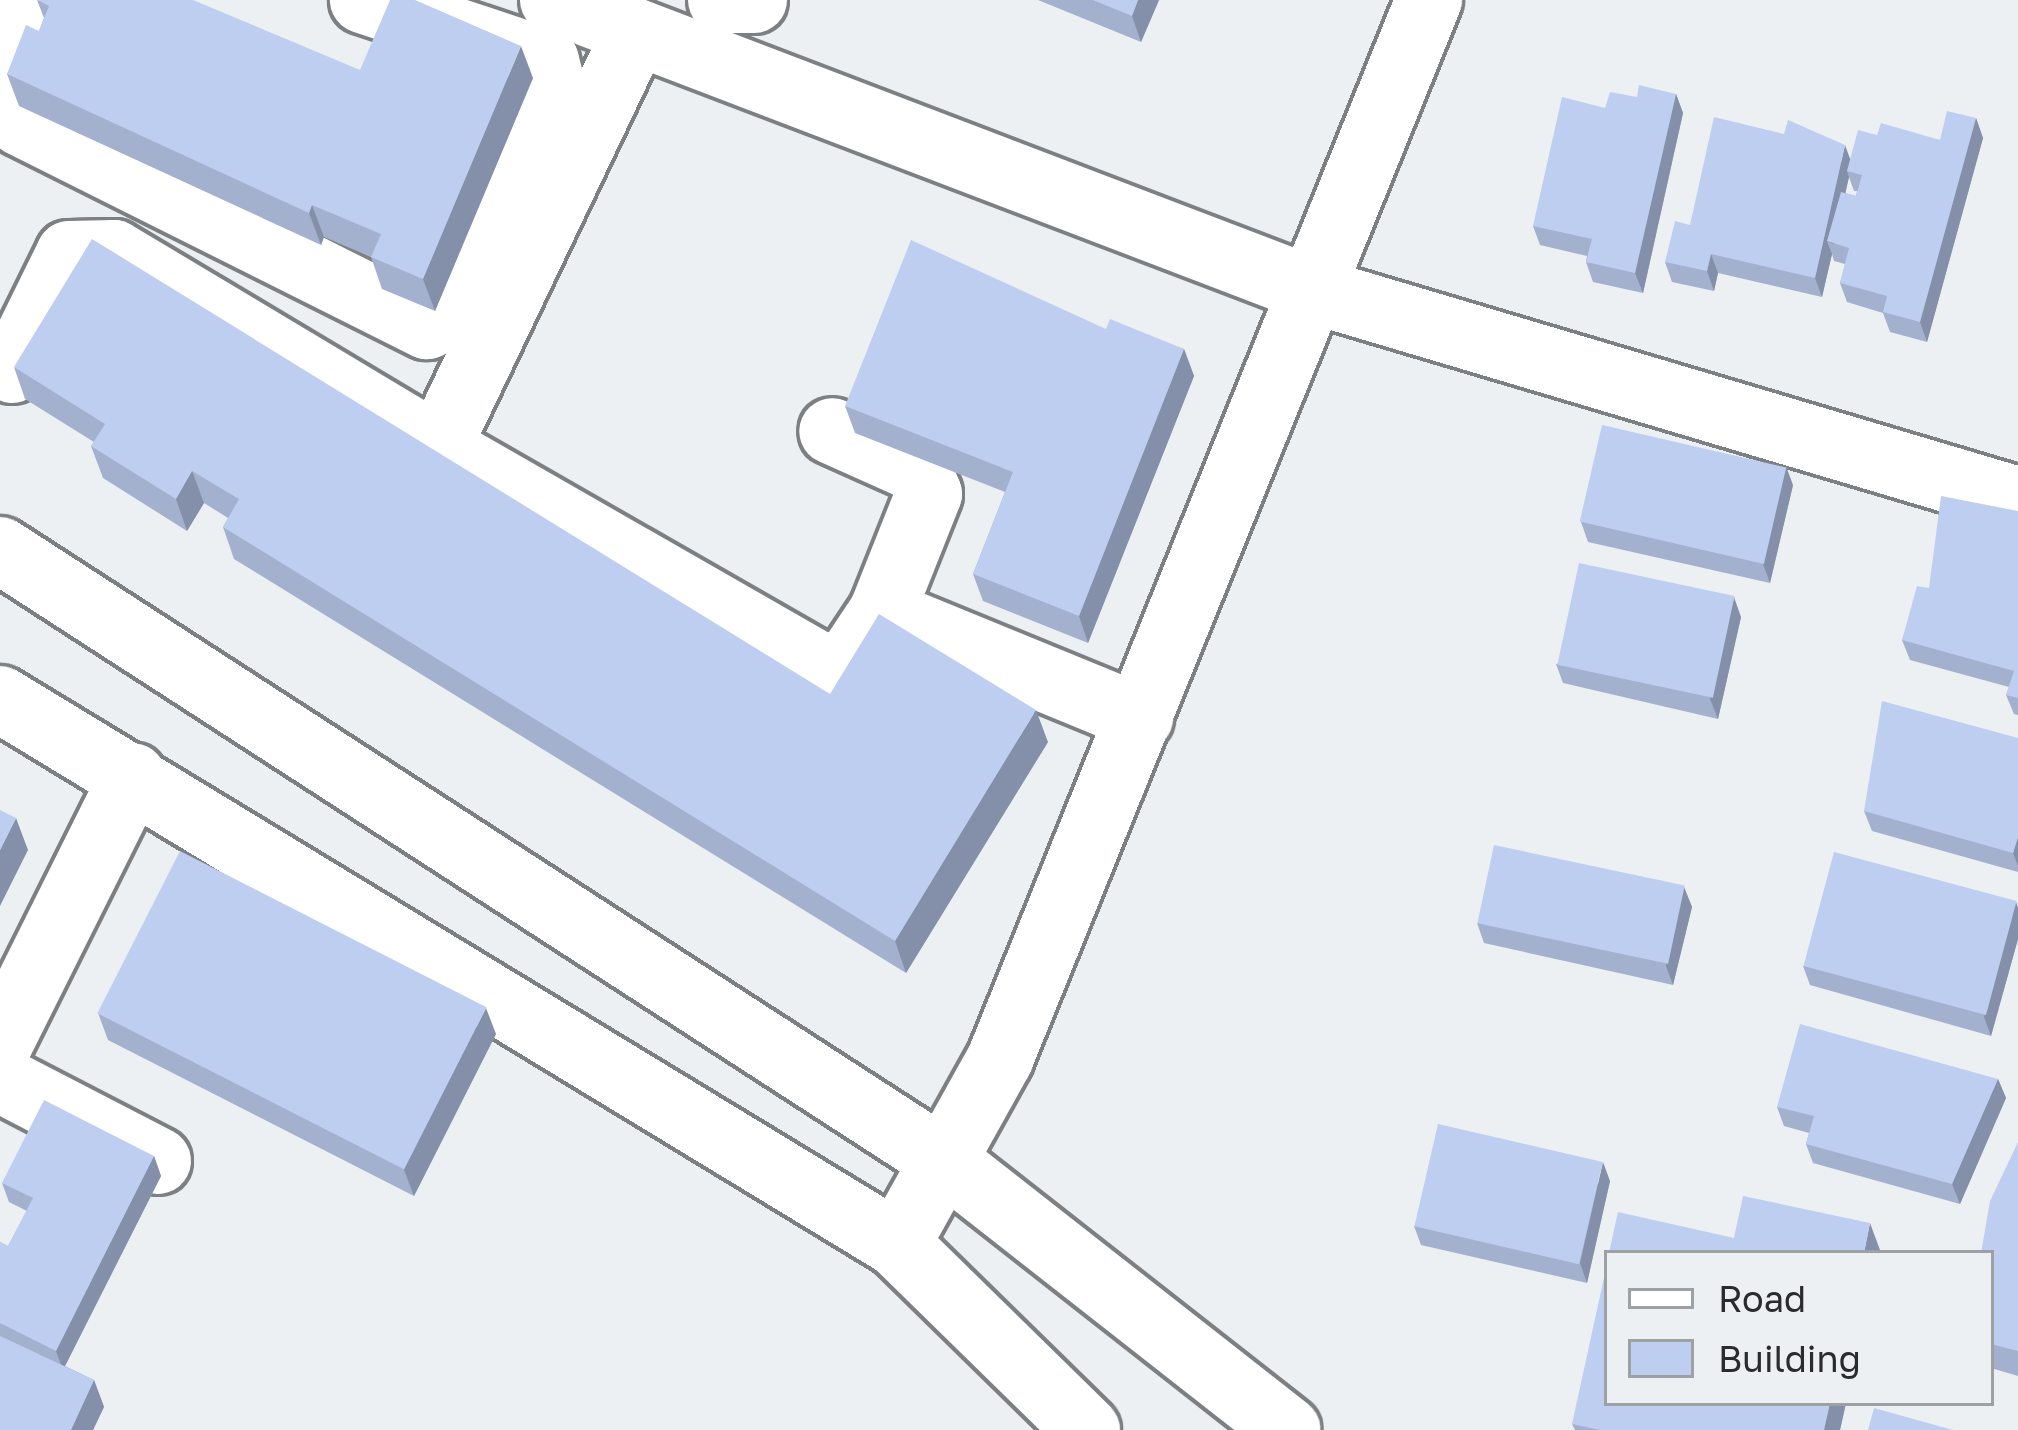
<!DOCTYPE html>
<style>
body{margin:0}
#map{position:relative;width:2018px;height:1430px;overflow:hidden;background:#ecf0f3;font-family:"Golos Text",sans-serif}
div>[style]{position:absolute}
.roads{filter:drop-shadow(3px 0 #7d8083) drop-shadow(-3px 0 #7d8083) drop-shadow(0 3px #7d8083) drop-shadow(0 -3px #7d8083)}
.minor>*{height:66px;margin:-33px;padding:0 33px;transform-origin:33px;border-radius:33px;background:#fff}
.tertiary>*{height:66px;margin:-33px;padding:0 33px;transform-origin:33px;border-radius:33px;background:#fff}
.wall>*{inset:0;background:#a3b1cf}
.shaded-wall>*{inset:0;background:#8490a9}
.building>*{inset:0;background:#bdcef1;transform-origin:0 0}
span{translate:-50% -50%;white-space:nowrap;text-align:center;line-height:1.15;-webkit-text-stroke:9px #ecf0f3;paint-order:stroke}
.legend{position:absolute;left:1604px;top:1250px;width:390px;height:156px;box-sizing:border-box;background:#ecf0f3;border:3px solid #9ea1a3;margin:0;padding:15px 21px;list-style:none;font-size:36px;color:#2a2b2c}
.legend li{display:flex;align-items:center;gap:24px;height:60px}
.legend b{width:60px;border:3px solid #9ea1a3}
</style>
<div id="map">
<div class="roads">
<div class="minor">
<div style="left:26px;top:0;width:89px;rotate:105deg"></div>
<div style="left:3px;top:86px;width:41px;rotate:64.1deg"></div>
<div style="left:21px;top:123px;width:454px;rotate:26.6deg"></div>
<div style="left:427px;top:326px;width:29px;rotate:-27deg"></div>
<div style="left:453px;top:313px;width:245px;rotate:-65.9deg"></div>
<div style="left:553px;top:89px;width:29px;rotate:-104deg"></div>
<div style="left:546px;top:61px;width:193px;rotate:-161.6deg"></div>
<div style="left:553px;top:0;width:816px;rotate:20.9deg"></div>
<div style="left:1315px;top:291px;width:733px;rotate:16.56deg"></div>
<div style="left:721px;top:0;width:33px"></div>
<div style="left:12px;top:370px;width:129px;rotate:-63.8deg"></div>
<div style="left:69px;top:254px;width:45px;rotate:-1.3deg"></div>
<div style="left:114px;top:253px;width:378px;rotate:30.9deg"></div>
<div style="left:438px;top:447px;width:460px;rotate:-64.5deg"></div>
<div style="left:438px;top:447px;width:439px;rotate:29.8deg"></div>
<div style="left:819px;top:665px;width:27px;rotate:2deg"></div>
<div style="left:846px;top:666px;width:65px;rotate:-56.3deg"></div>
<div style="left:882px;top:612px;width:127px;rotate:-68.3deg"></div>
<div style="left:929px;top:494px;width:26px;rotate:-113deg"></div>
<div style="left:919px;top:470px;width:95px;rotate:-155.9deg"></div>
<div style="left:882px;top:612px;width:279px;rotate:22.3deg"></div>
<div style="left:0;top:1043px;width:298px;rotate:-63.5deg"></div>
<div style="left:0;top:1079px;width:178px;rotate:27.4deg"></div>
<div style="left:897px;top:1244px;width:212px;rotate:-60.9deg"></div>
<div style="left:1000px;top:1059px;width:1143px;rotate:-67.95deg"></div>
</div>
<div class="tertiary">
<div style="left:0;top:550px;width:1127px;rotate:32.9deg"></div>
<div style="left:946px;top:1162px;width:434px;rotate:38.1deg"></div>
<div style="left:0;top:699px;width:1050px;rotate:31.28deg"></div>
<div style="left:897px;top:1244px;width:266px;rotate:44.4deg"></div>
</div>
</div>
<div class="wall">
<div style="clip-path:polygon(37px 0,360px 70px,533px 78px,435px 311px,382px 289px,371px 257px,324px 237px,321px 245px,19px 106px,7px 74px,39px 31px,44px 18px)"></div>
<div style="clip-path:polygon(1038px 0,1159px 0,1141px 42px)"></div>
<div style="clip-path:polygon(1676px 94px,1683px 113px,1643px 293px,1593px 282px,1586px 262px,1587px 256px,1540px 245px,1533px 226px,1605px 108px,1637px 97px)"></div>
<div style="clip-path:polygon(evenodd,1976px 118px,1983px 138px,1927px 342px,1890px 332px,1883px 313px,1847px 302px,1840px 283px,1845px 264px,1834px 261px,1832px 254px,1822px 297px,1718px 273px,1714px 291px,1672px 282px,1665px 262px,1690px 225px,1850px 159px,1877px 135px,1940px 140px,1976px 118px,1849px 177px,1854px 191px,1857px 191px,1856px 196px,1845px 193px,1849px 177px)"></div>
<div style="clip-path:polygon(1106px 329px,1184px 349px,1194px 376px,1088px 643px,983px 601px,973px 574px,1005px 492px,855px 433px,845px 406px)"></div>
<div style="clip-path:polygon(14px 367px,830px 694px,1048px 742px,906px 973px,234px 559px,223px 527px,228px 518px,204px 503px,187px 531px,103px 478px,91px 446px,94px 442px,25px 399px)"></div>
<div style="clip-path:polygon(1793px 485px,1770px 583px,1588px 542px,1581px 522px)"></div>
<div style="clip-path:polygon(2018px 511px,2018px 715px,2014px 714px,2006px 695px,2009px 687px,1910px 660px,1902px 640px,1929px 588px)"></div>
<div style="clip-path:polygon(1741px 617px,1718px 719px,1563px 683px,1556px 664px)"></div>
<div style="clip-path:polygon(2018px 738px,2018px 872px,1872px 831px,1864px 811px)"></div>
<div style="clip-path:polygon(1684px 887px,1692px 907px,1673px 985px,1484px 943px,1477px 923px)"></div>
<div style="clip-path:polygon(2016px 902px,2018px 908px,2018px 939px,1991px 1036px,1810px 985px,1803px 966px)"></div>
<div style="clip-path:polygon(98px 1013px,496px 1034px,414px 1196px,108px 1040px)"></div>
<div style="clip-path:polygon(1998px 1079px,2006px 1098px,1960px 1204px,1813px 1163px,1806px 1144px,1809px 1133px,1784px 1126px,1777px 1107px)"></div>
<div style="clip-path:polygon(2018px 1142px,2018px 1376px,1991px 1368px,1991px 1253px)"></div>
<div style="clip-path:polygon(154px 1156px,161px 1176px,65px 1366px,94px 1380px,104px 1407px,93px 1430px,0 1430px,0 1242px,8px 1246px,27px 1211px,9px 1202px,2px 1183px)"></div>
<div style="clip-path:polygon(1610px 1181px,1587px 1283px,1421px 1245px,1414px 1226px)"></div>
<div style="clip-path:polygon(1607px 1403px,1846px 1403px,1840px 1430px,1575px 1430px,1572px 1424px)"></div>
</div>
<div class="shaded-wall">
<div style="clip-path:polygon(1138px 0,1159px 0,1141px 42px,1132px 16px)"></div>
<div style="clip-path:polygon(521px 46px,533px 78px,435px 311px,423px 279px)"></div>
<div style="clip-path:polygon(1676px 94px,1683px 113px,1643px 293px,1635px 273px)"></div>
<div style="clip-path:polygon(1976px 118px,1983px 138px,1927px 342px,1920px 322px)"></div>
<div style="clip-path:polygon(1845px 145px,1852px 164px,1847px 171px,1849px 177px,1834px 244px,1827px 241px,1832px 254px,1822px 297px,1815px 278px)"></div>
<div style="clip-path:polygon(312px 205px,324px 237px,321px 245px,309px 213px)"></div>
<div style="clip-path:polygon(1711px 254px,1718px 273px,1714px 291px,1707px 271px)"></div>
<div style="clip-path:polygon(1184px 349px,1194px 376px,1088px 643px,1079px 616px)"></div>
<div style="clip-path:polygon(1786px 466px,1793px 485px,1770px 583px,1763px 564px)"></div>
<div style="clip-path:polygon(192px 471px,204px 503px,187px 531px,176px 499px)"></div>
<div style="clip-path:polygon(1734px 597px,1741px 617px,1718px 719px,1710px 699px)"></div>
<div style="clip-path:polygon(1036px 710px,1048px 742px,906px 973px,895px 941px)"></div>
<div style="clip-path:polygon(16px 818px,28px 850px,0 906px,0 850px)"></div>
<div style="clip-path:polygon(2018px 837px,2018px 866px,2013px 853px)"></div>
<div style="clip-path:polygon(1684px 887px,1692px 907px,1673px 985px,1666px 966px)"></div>
<div style="clip-path:polygon(2016px 902px,2018px 908px,2018px 939px,1991px 1036px,1984px 1017px)"></div>
<div style="clip-path:polygon(486px 1008px,496px 1034px,414px 1196px,404px 1170px)"></div>
<div style="clip-path:polygon(1998px 1079px,2006px 1098px,1960px 1204px,1952px 1184px)"></div>
<div style="clip-path:polygon(154px 1156px,161px 1176px,63px 1370px,56px 1351px)"></div>
<div style="clip-path:polygon(1603px 1162px,1610px 1181px,1587px 1283px,1580px 1263px)"></div>
<div style="clip-path:polygon(1870px 1223px,1880px 1250px,1879px 1253px,1864px 1253px)"></div>
<div style="clip-path:polygon(94px 1380px,104px 1407px,93px 1430px,71px 1430px)"></div>
<div style="clip-path:polygon(1830px 1403px,1846px 1403px,1840px 1430px,1824px 1430px)"></div>
</div>
<div class="building">
<div style="clip-path:polygon(38px 0,193px 0,360px 70px,390px 0,415px 0,521px 46px,423px 279px,371px 257px,381px 234px,312px 205px,309px 213px,7px 74px,26px 25px,39px 31px,49px 6px)"></div>
<div style="clip-path:polygon(1093px 0,1138px 0,1132px 16px)"></div>
<div style="clip-path:polygon(1639px 85px,1676px 94px,1635px 273px,1586px 262px,1592px 239px,1533px 226px,1562px 97px,1605px 108px,1610px 92px,1637px 97px)"></div>
<div style="clip-path:polygon(1947px 111px,1976px 118px,1920px 322px,1883px 312px,1887px 296px,1840px 283px,1849px 248px,1827px 241px,1841px 192px,1856px 196px,1862px 175px,1847px 171px,1858px 130px,1877px 135px,1881px 123px,1940px 140px)"></div>
<div style="clip-path:polygon(1714px 117px,1784px 134px,1788px 120px,1845px 145px,1815px 278px,1711px 254px,1707px 271px,1665px 262px,1675px 221px,1690px 225px)"></div>
<div style="clip-path:polygon(92px 239px,830px 694px,879px 614px,1036px 710px,895px 941px,223px 527px,239px 499px,192px 471px,176px 499px,91px 446px,105px 424px,14px 367px)"></div>
<div style="clip-path:polygon(911px 240px,1106px 329px,1110px 319px,1184px 349px,1079px 616px,973px 574px,1013px 472px,845px 406px)"></div>
<div style="left:1602px;top:425px;width:189px;height:99px;rotate:13deg"></div>
<div style="clip-path:polygon(1941px 496px,2018px 511px,2018px 698px,2006px 695px,2014px 671px,1902px 640px,1917px 586px,1929px 588px)"></div>
<div style="left:1579px;top:563px;width:159px;height:104px;rotate:12deg"></div>
<div style="clip-path:polygon(1882px 701px,2018px 738px,2018px 837px,2013px 853px,1864px 811px)"></div>
<div style="clip-path:polygon(0 810px,16px 818px,0 850px)"></div>
<div style="left:1494px;top:845px;width:195px;height:80px;rotate:12deg"></div>
<div style="left:180px;top:851px;width:344px;height:182px;rotate:27deg"></div>
<div style="left:1834px;top:852px;width:189px;height:118px;rotate:15deg"></div>
<div style="clip-path:polygon(1800px 1024px,1998px 1079px,1952px 1184px,1806px 1144px,1814px 1116px,1777px 1107px)"></div>
<div style="clip-path:polygon(44px 1100px,154px 1156px,56px 1351px,0 1323px,0 1242px,8px 1246px,33px 1198px,2px 1183px)"></div>
<div style="left:1438px;top:1124px;width:169px;height:105px;rotate:13deg"></div>
<div style="clip-path:polygon(2018px 1142px,2018px 1351px,1991px 1344px,1993px 1269px,1991px 1269px,1991px 1253px,1981px 1253px,1990px 1201px)"></div>
<div style="clip-path:polygon(1743px 1196px,1870px 1223px,1864px 1253px,1609px 1253px,1618px 1212px,1734px 1238px)"></div>
<div style="clip-path:polygon(1607px 1264px,1607px 1403px,1830px 1403px,1824px 1430px,1600px 1430px,1572px 1424px)"></div>
<div style="clip-path:polygon(0 1336px,94px 1380px,71px 1430px,0 1430px)"></div>
<div style="clip-path:polygon(1874px 1408px,1953px 1430px,1868px 1430px)"></div>
</div>
<ul class="legend">
<li><b style="height:15px;background:#fff"></b>Road</li>
<li><b style="height:33px;background:#bdcef1"></b>Building</li>
</ul>
</div>
